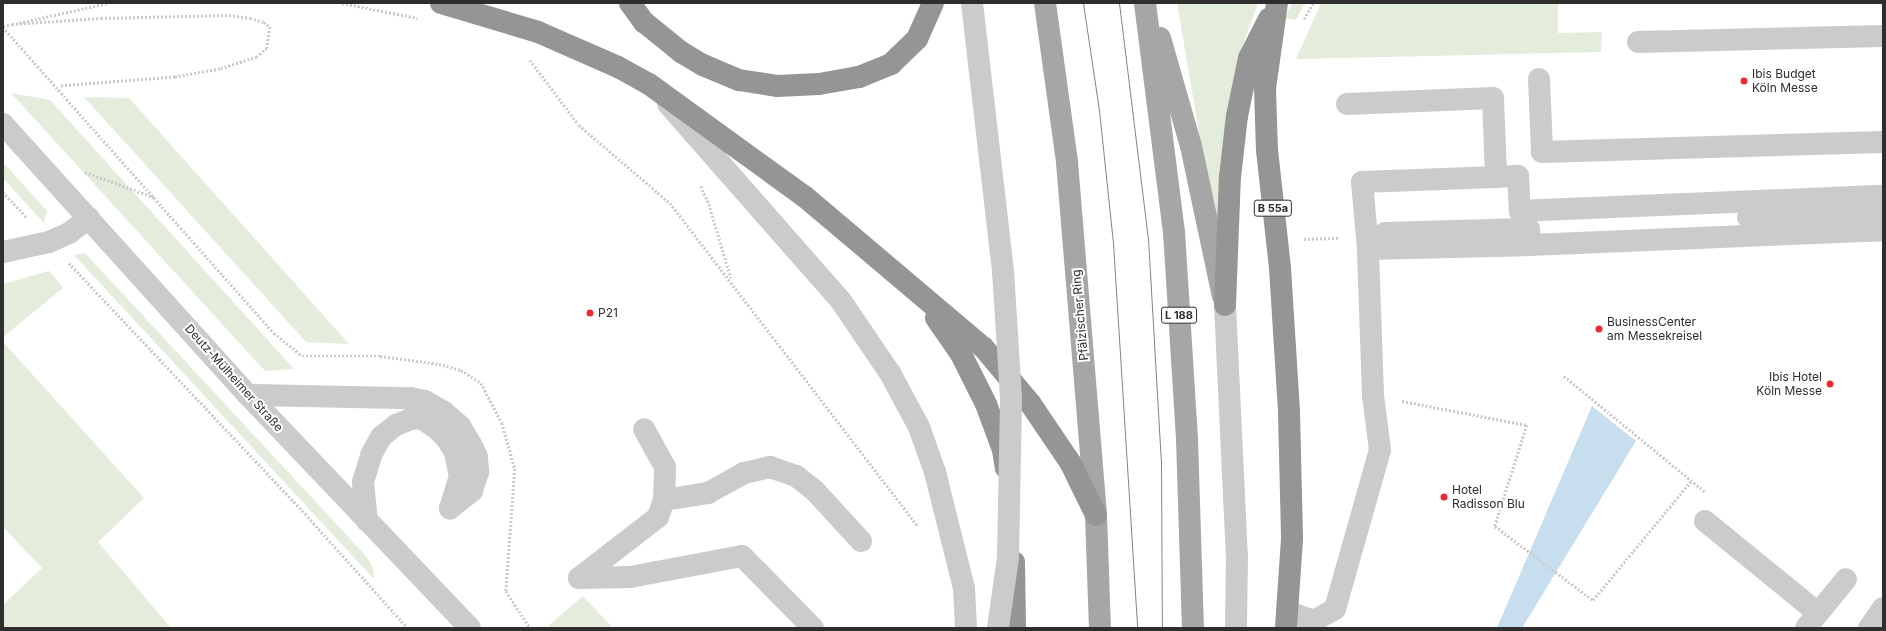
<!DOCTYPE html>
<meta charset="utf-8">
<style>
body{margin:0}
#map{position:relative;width:1886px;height:631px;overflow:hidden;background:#fff;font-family:Inter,sans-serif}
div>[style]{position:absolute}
.green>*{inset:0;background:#e4ecdb}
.water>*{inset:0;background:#c6deed}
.path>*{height:2.5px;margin-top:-1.25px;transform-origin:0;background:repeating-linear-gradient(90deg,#cbcbcb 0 2px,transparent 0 4px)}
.minor>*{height:22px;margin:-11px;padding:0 11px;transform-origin:11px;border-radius:11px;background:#cbcbcb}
.major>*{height:22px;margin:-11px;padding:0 11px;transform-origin:11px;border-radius:11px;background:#a6a6a6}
.highway>*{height:22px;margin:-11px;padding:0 11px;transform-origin:11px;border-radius:11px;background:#959595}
.tram>*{height:1px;margin:-0.5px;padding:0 0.5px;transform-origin:0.5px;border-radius:0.5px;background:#838383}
.path-bridge>*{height:2.5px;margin-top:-1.25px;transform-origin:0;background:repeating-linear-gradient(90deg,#cbcbcb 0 2px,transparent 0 4px)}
.minor-bridge>*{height:22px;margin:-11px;padding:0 11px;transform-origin:11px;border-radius:11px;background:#cbcbcb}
.highway-bridge>*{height:22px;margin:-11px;padding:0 11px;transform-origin:11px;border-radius:11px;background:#959595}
.dots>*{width:11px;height:11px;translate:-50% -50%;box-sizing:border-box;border:2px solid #fff;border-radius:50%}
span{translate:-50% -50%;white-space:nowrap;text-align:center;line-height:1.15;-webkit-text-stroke:4px #fff;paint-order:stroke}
.shield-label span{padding:1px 3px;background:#fff;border:1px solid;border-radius:3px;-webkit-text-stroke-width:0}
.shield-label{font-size:11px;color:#2e2e2e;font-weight:700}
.poi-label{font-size:12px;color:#2e2e2e}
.left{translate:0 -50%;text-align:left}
.right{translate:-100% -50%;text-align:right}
.street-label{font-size:12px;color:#2e2e2e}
.frame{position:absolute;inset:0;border:4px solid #2e2e2e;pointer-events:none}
</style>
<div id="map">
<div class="green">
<div style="clip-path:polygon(1177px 3px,1258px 3px,1242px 47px,1220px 225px,1215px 227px)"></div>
<div style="clip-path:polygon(1292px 3px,1305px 3px,1296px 20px,1285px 18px)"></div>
<div style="clip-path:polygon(1321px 3px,1558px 3px,1558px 33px,1602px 32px,1601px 52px,1296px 59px)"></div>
<div style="clip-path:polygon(11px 93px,50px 100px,294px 369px,265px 371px)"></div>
<div style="clip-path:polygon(84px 97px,129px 98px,349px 344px,306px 342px)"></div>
<div style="clip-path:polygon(3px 162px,47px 211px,44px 223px,3px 178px)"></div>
<div style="clip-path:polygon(85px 253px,366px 556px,373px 568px,374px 579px,74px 255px)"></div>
<div style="clip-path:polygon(49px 271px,63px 288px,3px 337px,3px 284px)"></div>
<div style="clip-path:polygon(3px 342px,144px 498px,98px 542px,171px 628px,3px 628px,3px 605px,42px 568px,3px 527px)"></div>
<div style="clip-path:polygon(583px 596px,613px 628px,546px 628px)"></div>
</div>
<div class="water">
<div style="clip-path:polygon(1592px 406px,1636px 441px,1522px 628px,1497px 628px)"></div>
</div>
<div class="path">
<div style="left:1304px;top:19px;width:18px;rotate:-61deg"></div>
<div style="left:19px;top:23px;width:91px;rotate:-12.7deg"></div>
<div style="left:12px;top:24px;width:89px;rotate:-3.9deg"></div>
<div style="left:101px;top:18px;width:128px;rotate:-1.3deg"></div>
<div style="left:229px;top:15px;width:21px;rotate:8deg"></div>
<div style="left:250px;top:18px;width:15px;rotate:16deg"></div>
<div style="left:264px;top:22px;width:8px;rotate:40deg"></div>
<div style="left:270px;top:27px;width:21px;rotate:98deg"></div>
<div style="left:267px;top:48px;width:13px;rotate:138deg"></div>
<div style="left:257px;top:57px;width:39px;rotate:162deg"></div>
<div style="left:220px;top:69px;width:46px;rotate:169.9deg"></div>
<div style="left:175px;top:77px;width:116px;rotate:175.6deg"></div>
<div style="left:3px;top:26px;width:11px;rotate:-10deg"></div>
<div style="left:3px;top:27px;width:409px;rotate:48.5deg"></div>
<div style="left:274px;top:333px;width:36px;rotate:39deg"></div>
<div style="left:302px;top:356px;width:78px"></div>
<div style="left:380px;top:356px;width:60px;rotate:7.7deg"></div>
<div style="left:439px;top:364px;width:23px;rotate:15deg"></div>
<div style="left:461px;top:370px;width:24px;rotate:33deg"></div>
<div style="left:481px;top:383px;width:45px;rotate:62.3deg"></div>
<div style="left:502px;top:423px;width:48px;rotate:74.2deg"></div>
<div style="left:515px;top:469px;width:122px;rotate:94.2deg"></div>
<div style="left:506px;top:591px;width:44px;rotate:57deg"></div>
<div style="left:530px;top:60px;width:81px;rotate:53deg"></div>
<div style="left:579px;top:125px;width:120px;rotate:40.6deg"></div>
<div style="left:670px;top:203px;width:407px;rotate:52.5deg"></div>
<div style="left:85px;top:172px;width:76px;rotate:20.1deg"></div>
<div style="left:701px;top:186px;width:20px;rotate:66deg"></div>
<div style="left:709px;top:204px;width:77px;rotate:73.4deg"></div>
<div style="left:3px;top:192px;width:35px;rotate:47deg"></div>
<div style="left:1304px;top:239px;width:35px;rotate:-2deg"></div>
<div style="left:69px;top:263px;width:349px;rotate:46.7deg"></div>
<div style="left:308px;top:517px;width:149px;rotate:48deg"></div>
<div style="left:1564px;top:376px;width:183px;rotate:39.4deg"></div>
<div style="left:1402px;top:401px;width:127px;rotate:10.9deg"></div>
<div style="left:1527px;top:425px;width:106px;rotate:107.6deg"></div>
<div style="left:1495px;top:526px;width:123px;rotate:37.1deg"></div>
<div style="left:1593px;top:600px;width:154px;rotate:-50.5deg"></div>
</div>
<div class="minor">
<div style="left:972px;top:3px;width:271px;rotate:83.4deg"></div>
<div style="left:1638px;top:42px;width:245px;rotate:-1.4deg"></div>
<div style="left:1539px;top:79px;width:73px;rotate:87.6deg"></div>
<div style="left:1542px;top:152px;width:341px;rotate:-1.7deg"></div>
<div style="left:668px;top:104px;width:262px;rotate:48.7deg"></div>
<div style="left:841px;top:301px;width:87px;rotate:55.8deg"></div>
<div style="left:890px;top:373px;width:61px;rotate:61.8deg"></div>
<div style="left:919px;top:427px;width:48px;rotate:70.4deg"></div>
<div style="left:935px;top:472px;width:120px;rotate:76deg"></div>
<div style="left:964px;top:588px;width:40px;rotate:87.1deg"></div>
<div style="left:1347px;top:104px;width:146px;rotate:-2.4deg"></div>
<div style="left:1493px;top:98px;width:79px;rotate:87.8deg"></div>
<div style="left:1496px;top:177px;width:134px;rotate:177.9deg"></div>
<div style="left:1362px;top:182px;width:67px;rotate:84.9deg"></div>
<div style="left:3px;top:124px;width:365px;rotate:47.9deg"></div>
<div style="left:248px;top:395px;width:322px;rotate:46.4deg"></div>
<div style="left:1496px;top:177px;width:22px;rotate:-3deg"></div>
<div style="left:1518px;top:176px;width:35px;rotate:87deg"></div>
<div style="left:1520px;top:211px;width:363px;rotate:-2.4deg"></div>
<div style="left:1748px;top:217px;width:135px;rotate:-2.1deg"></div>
<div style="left:1385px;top:233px;width:144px;rotate:-1.6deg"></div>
<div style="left:1529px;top:229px;width:16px;rotate:86deg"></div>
<div style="left:3px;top:252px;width:47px;rotate:-12.3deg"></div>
<div style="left:49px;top:242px;width:22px;rotate:-24deg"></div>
<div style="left:69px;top:233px;width:25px;rotate:-37deg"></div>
<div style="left:1225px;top:305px;width:250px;rotate:87.3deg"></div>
<div style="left:1237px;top:555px;width:73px;rotate:90.8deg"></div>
<div style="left:248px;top:395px;width:163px;rotate:1.1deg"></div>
<div style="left:411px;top:398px;width:14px;rotate:12deg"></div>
<div style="left:425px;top:401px;width:22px;rotate:30deg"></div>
<div style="left:444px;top:412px;width:21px;rotate:41deg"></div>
<div style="left:460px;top:426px;width:21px;rotate:59deg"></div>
<div style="left:471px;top:444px;width:14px;rotate:65deg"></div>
<div style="left:477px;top:457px;width:15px;rotate:86deg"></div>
<div style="left:478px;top:472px;width:20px;rotate:108deg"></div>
<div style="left:472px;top:491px;width:28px;rotate:142deg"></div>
<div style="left:664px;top:500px;width:45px;rotate:-9deg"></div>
<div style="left:708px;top:493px;width:41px;rotate:-29.1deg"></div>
<div style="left:744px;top:473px;width:27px;rotate:-13deg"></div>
<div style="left:770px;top:467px;width:28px;rotate:19deg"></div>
<div style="left:796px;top:476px;width:24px;rotate:38deg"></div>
<div style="left:815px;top:491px;width:68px;rotate:47.4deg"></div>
<div style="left:367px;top:521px;width:39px;rotate:-96deg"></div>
<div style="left:363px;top:482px;width:28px;rotate:-73deg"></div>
<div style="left:371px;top:455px;width:21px;rotate:-61deg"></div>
<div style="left:381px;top:437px;width:19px;rotate:-39deg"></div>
<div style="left:396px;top:425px;width:16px;rotate:-22deg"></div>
<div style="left:411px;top:419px;width:10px;rotate:-6deg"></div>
<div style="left:421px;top:418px;width:18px;rotate:34deg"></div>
<div style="left:436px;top:428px;width:16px;rotate:45deg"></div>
<div style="left:447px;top:439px;width:16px;rotate:60deg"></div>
<div style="left:455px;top:453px;width:24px;rotate:78deg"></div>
<div style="left:460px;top:476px;width:34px;rotate:107deg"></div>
<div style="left:1705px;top:521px;width:146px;rotate:39.2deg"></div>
<div style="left:579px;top:578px;width:51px;rotate:-1.1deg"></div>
<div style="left:630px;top:577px;width:114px;rotate:-10.6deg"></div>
<div style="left:742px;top:556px;width:101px;rotate:45.4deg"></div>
<div style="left:579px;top:578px;width:100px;rotate:-37.7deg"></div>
<div style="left:658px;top:517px;width:18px;rotate:-71deg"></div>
<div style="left:664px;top:500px;width:33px;rotate:-88deg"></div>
<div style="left:665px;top:467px;width:43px;rotate:-118.9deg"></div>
<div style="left:1288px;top:612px;width:28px;rotate:19deg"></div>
<div style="left:1314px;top:621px;width:24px;rotate:-30deg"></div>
<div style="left:1335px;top:609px;width:165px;rotate:-74.2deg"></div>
<div style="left:1380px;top:450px;width:55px;rotate:-97.3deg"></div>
<div style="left:1373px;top:395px;width:146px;rotate:-92deg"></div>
<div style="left:1368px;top:249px;width:162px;rotate:-1.4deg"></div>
<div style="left:1530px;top:245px;width:353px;rotate:-2.4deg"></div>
<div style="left:1806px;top:628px;width:63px;rotate:-50.8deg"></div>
<div style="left:1869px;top:628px;width:24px;rotate:-55deg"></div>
</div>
<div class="major">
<div style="left:1045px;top:3px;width:161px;rotate:82.1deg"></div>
<div style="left:1067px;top:162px;width:354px;rotate:85.3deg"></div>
<div style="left:1096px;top:515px;width:113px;rotate:88deg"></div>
<div style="left:1145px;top:3px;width:231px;rotate:82.8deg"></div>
<div style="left:1174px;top:232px;width:207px;rotate:86.4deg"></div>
<div style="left:1187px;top:439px;width:189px;rotate:88.2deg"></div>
<div style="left:1160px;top:38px;width:112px;rotate:74deg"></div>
<div style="left:1191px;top:146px;width:153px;rotate:78deg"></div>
</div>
<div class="highway">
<div style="left:630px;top:3px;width:24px;rotate:54deg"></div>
<div style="left:644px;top:22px;width:48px;rotate:39deg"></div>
<div style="left:681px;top:52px;width:26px;rotate:31deg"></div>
<div style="left:703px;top:65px;width:39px;rotate:23deg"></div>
<div style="left:739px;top:80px;width:38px;rotate:9deg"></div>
<div style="left:777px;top:86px;width:42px;rotate:-2.7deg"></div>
<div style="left:819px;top:84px;width:41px;rotate:-9.9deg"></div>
<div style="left:859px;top:77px;width:35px;rotate:-22deg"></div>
<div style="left:891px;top:64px;width:36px;rotate:-44deg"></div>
<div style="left:917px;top:39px;width:39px;rotate:-66deg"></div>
<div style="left:1277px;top:3px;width:86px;rotate:98deg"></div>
<div style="left:1265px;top:88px;width:62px;rotate:88.2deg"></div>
<div style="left:1267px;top:150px;width:119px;rotate:83.7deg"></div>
<div style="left:1280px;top:268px;width:145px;rotate:86.4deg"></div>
<div style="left:1289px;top:413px;width:126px;rotate:88.6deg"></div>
<div style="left:1292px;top:539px;width:89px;rotate:93.9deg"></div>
<div style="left:618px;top:67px;width:35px;rotate:29deg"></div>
<div style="left:649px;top:84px;width:191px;rotate:35.9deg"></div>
<div style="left:804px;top:196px;width:234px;rotate:40.2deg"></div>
<div style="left:983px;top:347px;width:73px;rotate:50deg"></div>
<div style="left:1030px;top:403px;width:71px;rotate:55.9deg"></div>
<div style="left:1070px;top:462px;width:59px;rotate:63.9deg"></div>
<div style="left:1225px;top:305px;width:128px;rotate:-87.8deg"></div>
<div style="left:1230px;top:177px;width:61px;rotate:-83.5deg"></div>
<div style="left:1237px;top:116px;width:59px;rotate:-78.3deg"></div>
<div style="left:1249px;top:58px;width:44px;rotate:-62.9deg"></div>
<div style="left:936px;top:318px;width:44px;rotate:55.2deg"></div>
<div style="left:961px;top:354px;width:56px;rotate:63.4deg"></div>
<div style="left:986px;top:404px;width:49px;rotate:69.7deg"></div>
<div style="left:1003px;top:450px;width:18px;rotate:81deg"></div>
<div style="left:1014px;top:562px;width:66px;rotate:89.1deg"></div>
</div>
<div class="tram">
<div style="left:1083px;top:3px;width:108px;rotate:81.5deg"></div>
<div style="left:1099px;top:110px;width:134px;rotate:84deg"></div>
<div style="left:1113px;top:243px;width:386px;rotate:86.4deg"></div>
<div style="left:1119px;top:3px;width:237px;rotate:83deg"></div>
<div style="left:1148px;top:238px;width:223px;rotate:86.7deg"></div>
<div style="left:1161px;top:461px;width:167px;rotate:89.7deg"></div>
</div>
<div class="path-bridge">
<div style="left:342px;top:3px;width:77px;rotate:11.2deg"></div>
</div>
<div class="minor-bridge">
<div style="left:998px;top:628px;width:71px;rotate:-81.9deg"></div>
<div style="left:1008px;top:558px;width:160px;rotate:-88.9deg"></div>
<div style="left:1011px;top:398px;width:126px;rotate:-93.6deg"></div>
</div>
<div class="highway-bridge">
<div style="left:441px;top:3px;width:101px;rotate:16.6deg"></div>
<div style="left:538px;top:32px;width:87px;rotate:23.6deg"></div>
</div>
<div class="dots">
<div style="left:1744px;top:81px;background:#eb2a37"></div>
<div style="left:590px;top:313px;background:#eb2a37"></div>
<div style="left:1599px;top:329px;background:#eb2a37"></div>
<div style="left:1830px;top:384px;background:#eb2a37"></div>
<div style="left:1444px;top:497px;background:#eb2a37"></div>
</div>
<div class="shield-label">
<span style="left:1273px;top:208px">B 55a</span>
<span style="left:1179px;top:315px">L 188</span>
</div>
<div class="poi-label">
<span class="left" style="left:1752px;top:81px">Ibis Budget<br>Köln Messe</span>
<span class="left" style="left:598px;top:313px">P21</span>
<span class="left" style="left:1607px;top:329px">BusinessCenter<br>am Messekreisel</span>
<span class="right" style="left:1822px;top:384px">Ibis Hotel<br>Köln Messe</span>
<span class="left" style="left:1452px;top:497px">Hotel<br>Radisson Blu</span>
</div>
<div class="street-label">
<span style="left:1080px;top:315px;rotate:-95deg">Pfälzischer Ring</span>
<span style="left:234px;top:378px;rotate:48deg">Deutz-Mülheimer Straße</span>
</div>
<div class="frame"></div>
</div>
